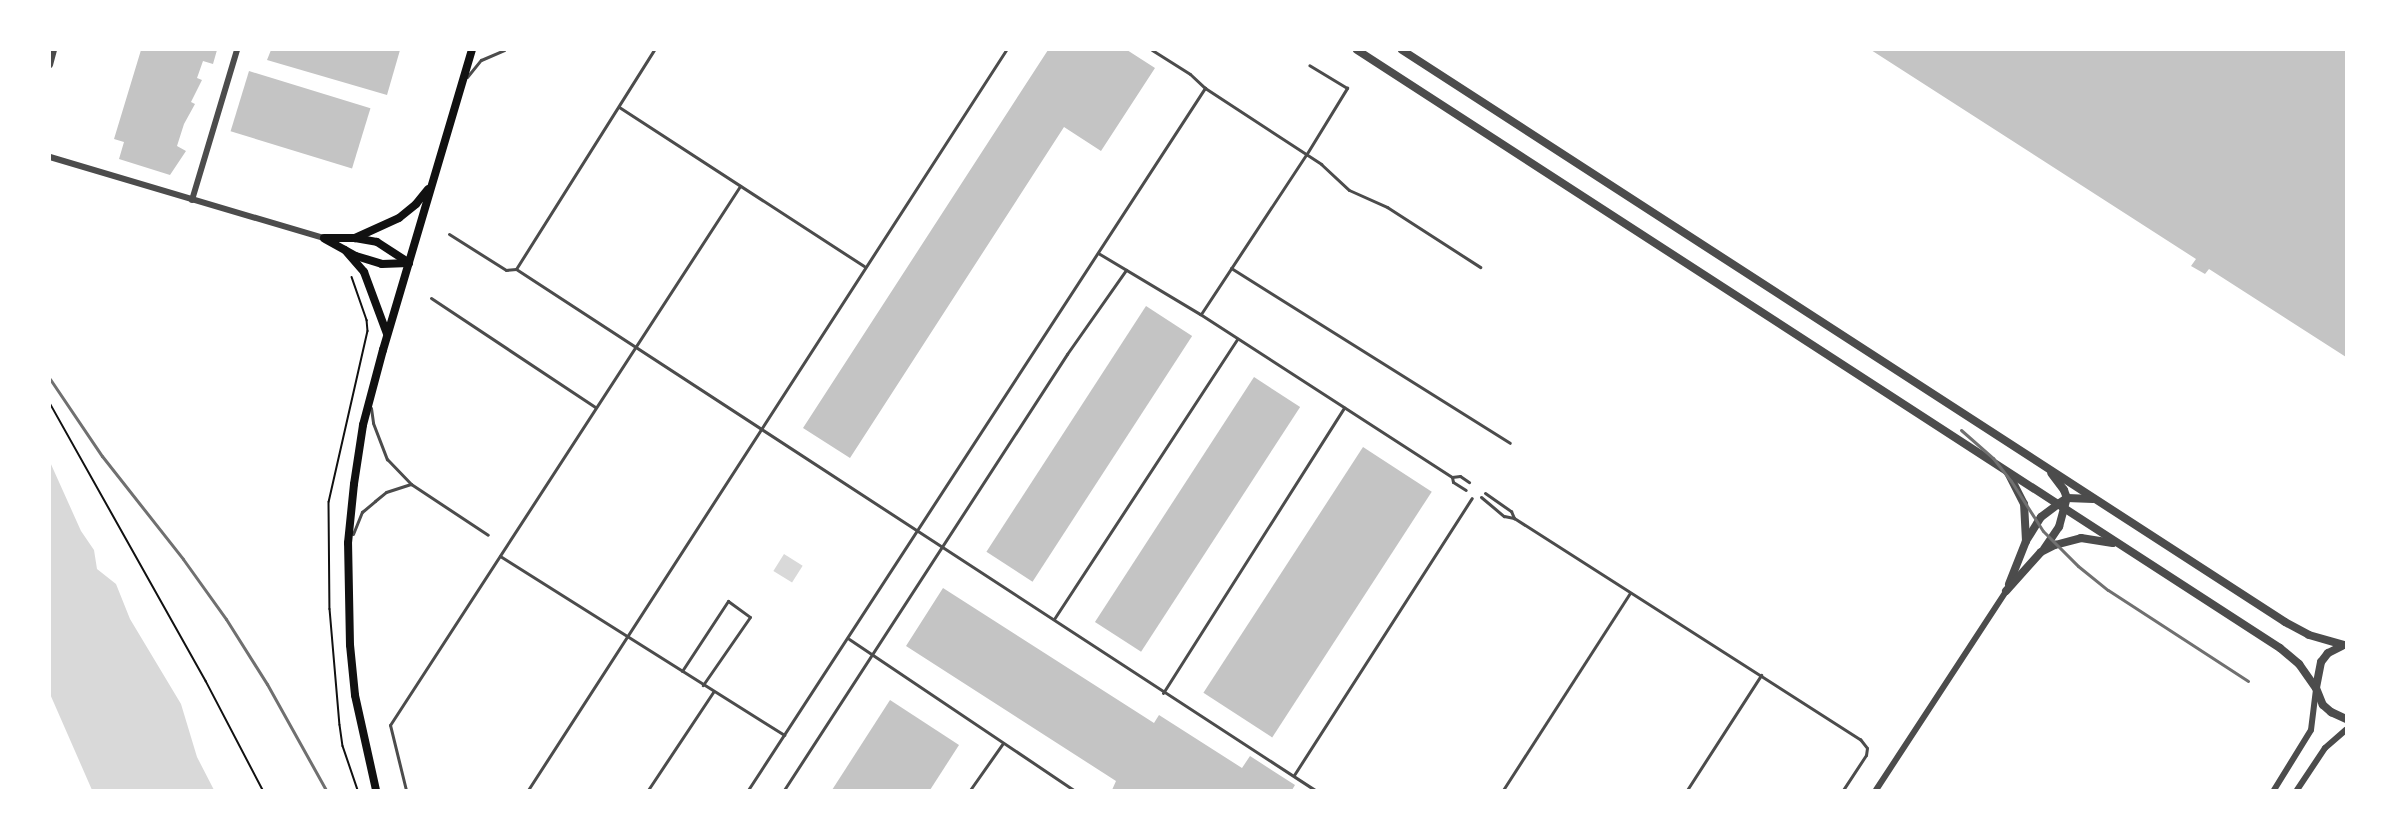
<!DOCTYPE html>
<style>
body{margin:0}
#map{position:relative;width:2396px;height:840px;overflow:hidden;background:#fff;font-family:"DM Sans",sans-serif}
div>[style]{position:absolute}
.water>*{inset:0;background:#d9d9d9;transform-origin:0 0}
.building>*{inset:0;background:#c4c4c4;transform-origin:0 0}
.path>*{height:1.5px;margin:-0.75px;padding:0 0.75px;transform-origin:0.75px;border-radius:0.75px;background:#111}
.service>*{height:3px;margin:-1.5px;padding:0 1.5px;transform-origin:1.5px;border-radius:1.5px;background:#4c4c4c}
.minor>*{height:6px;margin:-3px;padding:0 3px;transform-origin:3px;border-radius:3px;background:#4c4c4c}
.tertiary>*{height:8px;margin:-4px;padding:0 4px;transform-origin:4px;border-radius:4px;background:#4c4c4c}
.secondary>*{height:8px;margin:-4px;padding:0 4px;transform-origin:4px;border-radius:4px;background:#111}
.rail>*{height:3px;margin:-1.5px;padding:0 1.5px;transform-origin:1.5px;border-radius:1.5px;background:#707070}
span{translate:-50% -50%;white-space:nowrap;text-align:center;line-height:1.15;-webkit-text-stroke:5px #fff;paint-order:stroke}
.frame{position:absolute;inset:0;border:51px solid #fff;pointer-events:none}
</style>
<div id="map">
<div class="water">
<div style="clip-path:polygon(50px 462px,81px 531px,94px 550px,97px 569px,116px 584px,130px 619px,181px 704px,197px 757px,214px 790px,92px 790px,50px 694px)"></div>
<div style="left:784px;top:554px;width:22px;height:20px;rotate:32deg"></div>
</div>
<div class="building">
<div style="clip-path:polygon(141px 50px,217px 50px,213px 64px,203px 61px,197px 78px,202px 80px,191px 102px,195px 104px,184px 124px,177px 146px,186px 151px,170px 175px,119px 159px,124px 142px,114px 139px)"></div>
<div style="clip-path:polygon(271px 50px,400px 50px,387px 95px,267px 60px)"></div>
<div style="clip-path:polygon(1048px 50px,1127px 50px,1155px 68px,1101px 151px,1064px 127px,850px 458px,803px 428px)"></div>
<div style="clip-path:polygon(1871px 50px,2346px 50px,2346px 357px,2209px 269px,2205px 274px,2191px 266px,2196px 259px)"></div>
<div style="left:249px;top:71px;width:127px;height:63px;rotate:17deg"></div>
<div style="left:1146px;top:306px;width:55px;height:293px;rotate:33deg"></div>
<div style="left:1254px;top:377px;width:55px;height:292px;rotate:33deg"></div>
<div style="left:1363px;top:447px;width:82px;height:293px;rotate:33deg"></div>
<div style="clip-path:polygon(943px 588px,1154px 723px,1159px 715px,1242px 768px,1250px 756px,1295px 785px,1292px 790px,1112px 790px,1116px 781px,906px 646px)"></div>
<div style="clip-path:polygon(890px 700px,959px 745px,930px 790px,832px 790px)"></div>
</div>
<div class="path">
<div style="left:352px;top:277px;width:46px;rotate:70.8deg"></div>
<div style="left:367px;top:320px;width:11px;rotate:85deg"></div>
<div style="left:368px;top:331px;width:175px;rotate:102.8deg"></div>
<div style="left:329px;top:502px;width:107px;rotate:89.5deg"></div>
<div style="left:330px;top:609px;width:116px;rotate:85.1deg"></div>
<div style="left:340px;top:725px;width:21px;rotate:82deg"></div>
<div style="left:343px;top:746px;width:46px;rotate:71.2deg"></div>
<div style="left:50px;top:403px;width:319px;rotate:60.7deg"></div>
<div style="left:206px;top:681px;width:123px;rotate:62.4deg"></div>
</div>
<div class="service">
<div style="left:1152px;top:50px;width:45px;rotate:32.3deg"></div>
<div style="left:1190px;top:74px;width:21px;rotate:43deg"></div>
<div style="left:467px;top:77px;width:22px;rotate:-51deg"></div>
<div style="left:481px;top:60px;width:25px;rotate:-23deg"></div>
<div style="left:619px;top:107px;width:292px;rotate:33deg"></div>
<div style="left:449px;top:234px;width:67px;rotate:32.3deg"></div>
<div style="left:506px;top:270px;width:10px;rotate:-6deg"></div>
<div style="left:516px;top:269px;width:954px;rotate:33.11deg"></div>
<div style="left:1098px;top:253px;width:119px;rotate:30.9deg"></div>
<div style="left:1200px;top:314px;width:300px;rotate:32.9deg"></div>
<div style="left:1452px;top:477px;width:5px;rotate:79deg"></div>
<div style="left:1453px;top:482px;width:15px;rotate:32deg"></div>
<div style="left:1231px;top:268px;width:329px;rotate:32.1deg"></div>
<div style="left:516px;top:269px;width:259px;rotate:-57.8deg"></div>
<div style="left:431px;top:298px;width:197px;rotate:33.6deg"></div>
<div style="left:1201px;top:314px;width:191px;rotate:-56.6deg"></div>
<div style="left:1306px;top:155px;width:79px;rotate:-58.5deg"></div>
<div style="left:1347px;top:88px;width:44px;rotate:-148.8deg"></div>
<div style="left:371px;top:408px;width:15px;rotate:82deg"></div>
<div style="left:373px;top:423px;width:39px;rotate:69deg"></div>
<div style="left:387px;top:459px;width:35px;rotate:46deg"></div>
<div style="left:411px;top:484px;width:92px;rotate:33.5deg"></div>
<div style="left:1452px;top:477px;width:8px;rotate:-7deg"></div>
<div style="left:1460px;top:476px;width:11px;rotate:34deg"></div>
<div style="left:1485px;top:493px;width:32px;rotate:35deg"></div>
<div style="left:1511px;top:511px;width:8px;rotate:67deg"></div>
<div style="left:1481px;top:497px;width:30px;rotate:40deg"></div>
<div style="left:1504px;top:516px;width:10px;rotate:11deg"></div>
<div style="left:1514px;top:518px;width:411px;rotate:32.6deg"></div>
<div style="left:1860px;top:739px;width:11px;rotate:52deg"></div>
<div style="left:1867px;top:748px;width:7px;rotate:98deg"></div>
<div style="left:1866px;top:755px;width:42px;rotate:123.3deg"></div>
<div style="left:353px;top:534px;width:24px;rotate:-68deg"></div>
<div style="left:362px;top:512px;width:17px;rotate:-40deg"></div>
<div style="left:375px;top:501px;width:14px;rotate:-39deg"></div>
<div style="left:386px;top:492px;width:26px;rotate:-18deg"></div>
<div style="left:500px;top:556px;width:336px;rotate:32.2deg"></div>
<div style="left:1054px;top:619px;width:334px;rotate:-56.8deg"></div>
<div style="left:849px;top:639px;width:271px;rotate:33.9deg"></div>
<div style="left:682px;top:671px;width:84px;rotate:-56.7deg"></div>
<div style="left:728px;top:601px;width:27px;rotate:36deg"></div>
<div style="left:750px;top:617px;width:83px;rotate:124.7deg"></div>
<div style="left:1163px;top:693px;width:338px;rotate:-57.6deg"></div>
<div style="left:1294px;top:775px;width:329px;rotate:-57.3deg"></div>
<div style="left:406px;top:790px;width:67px;rotate:-103.8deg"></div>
<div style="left:390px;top:725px;width:643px;rotate:-57deg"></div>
<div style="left:528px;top:790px;width:881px;rotate:-57.14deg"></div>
<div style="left:648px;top:790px;width:118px;rotate:-56.4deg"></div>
<div style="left:748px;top:790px;width:838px;rotate:-56.94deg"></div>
<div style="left:1205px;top:88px;width:139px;rotate:33.2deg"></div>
<div style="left:1321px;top:164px;width:38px;rotate:43deg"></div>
<div style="left:1349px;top:190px;width:42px;rotate:24.1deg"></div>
<div style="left:1387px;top:207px;width:111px;rotate:32.8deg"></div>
<div style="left:784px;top:790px;width:520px;rotate:-57.01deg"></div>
<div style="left:1067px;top:354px;width:103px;rotate:-54.9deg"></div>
<div style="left:970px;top:790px;width:57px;rotate:-54.9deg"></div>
<div style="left:1503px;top:790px;width:234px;rotate:-57.2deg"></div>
<div style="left:1687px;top:790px;width:137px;rotate:-57.2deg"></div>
</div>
<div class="minor">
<div style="left:50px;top:65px;width:16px;rotate:-75deg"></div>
<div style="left:50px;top:157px;width:286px;rotate:16.5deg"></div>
<div style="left:192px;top:200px;width:157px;rotate:-73.3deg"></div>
<div style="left:1876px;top:790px;width:238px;rotate:-56.8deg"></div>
<div style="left:2274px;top:790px;width:70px;rotate:-58.3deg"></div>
<div style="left:2311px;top:730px;width:39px;rotate:-83deg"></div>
<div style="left:2297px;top:790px;width:50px;rotate:-56.3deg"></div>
<div style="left:2325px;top:748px;width:28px;rotate:-41deg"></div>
</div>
<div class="tertiary">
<div style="left:1357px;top:50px;width:1100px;rotate:32.94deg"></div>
<div style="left:2280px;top:648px;width:25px;rotate:40deg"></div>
<div style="left:2299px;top:664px;width:29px;rotate:55deg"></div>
<div style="left:1402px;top:50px;width:1052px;rotate:32.93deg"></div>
<div style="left:2285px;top:622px;width:27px;rotate:28deg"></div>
<div style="left:2309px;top:635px;width:36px;rotate:16deg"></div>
<div style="left:2026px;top:541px;width:28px;rotate:-58deg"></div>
<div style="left:2041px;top:517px;width:21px;rotate:-37deg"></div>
<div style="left:2058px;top:504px;width:11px;rotate:-34deg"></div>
<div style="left:2067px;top:498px;width:26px;rotate:2deg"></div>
<div style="left:2044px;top:549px;width:27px;rotate:-56deg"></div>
<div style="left:2059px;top:527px;width:30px;rotate:-75deg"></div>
<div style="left:2067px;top:498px;width:9px;rotate:-111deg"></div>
<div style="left:2064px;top:490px;width:21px;rotate:-127deg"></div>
<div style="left:2009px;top:584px;width:46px;rotate:-68.4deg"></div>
<div style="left:2026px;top:541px;width:37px;rotate:-93deg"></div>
<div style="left:2024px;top:504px;width:34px;rotate:-117deg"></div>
<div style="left:2006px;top:591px;width:52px;rotate:-48.1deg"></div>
<div style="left:2041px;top:552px;width:16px;rotate:-27deg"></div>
<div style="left:2055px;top:545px;width:27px;rotate:-15deg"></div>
<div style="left:2081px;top:538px;width:32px;rotate:9deg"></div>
<div style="left:2342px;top:646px;width:16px;rotate:153deg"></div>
<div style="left:2328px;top:653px;width:11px;rotate:128deg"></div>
<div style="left:2321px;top:662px;width:26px;rotate:101deg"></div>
<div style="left:2316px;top:688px;width:18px;rotate:68deg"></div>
<div style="left:2323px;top:705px;width:11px;rotate:41deg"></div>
<div style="left:2331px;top:712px;width:17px;rotate:25deg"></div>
</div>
<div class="secondary">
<div style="left:324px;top:238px;width:31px"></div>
<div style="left:355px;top:238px;width:22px;rotate:10deg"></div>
<div style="left:377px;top:242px;width:38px;rotate:33deg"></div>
<div style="left:355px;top:238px;width:48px;rotate:-24.4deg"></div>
<div style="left:399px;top:218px;width:22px;rotate:-39deg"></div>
<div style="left:416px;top:204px;width:19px;rotate:-51deg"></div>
<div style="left:325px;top:239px;width:35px;rotate:29deg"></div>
<div style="left:356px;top:256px;width:27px;rotate:17deg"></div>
<div style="left:382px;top:264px;width:27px;rotate:-2deg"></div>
<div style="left:345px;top:250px;width:29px;rotate:49deg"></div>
<div style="left:364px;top:272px;width:66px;rotate:69.6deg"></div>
<div style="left:376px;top:790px;width:97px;rotate:-102.5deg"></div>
<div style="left:355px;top:695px;width:50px;rotate:-95.7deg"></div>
<div style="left:350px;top:645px;width:102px;rotate:-91.1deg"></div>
<div style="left:348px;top:543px;width:59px;rotate:-84.2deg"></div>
<div style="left:354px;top:484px;width:60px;rotate:-81.3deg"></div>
<div style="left:363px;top:425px;width:78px;rotate:-75.1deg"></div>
<div style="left:383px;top:350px;width:313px;rotate:-73.5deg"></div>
</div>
<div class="rail">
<div style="left:50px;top:379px;width:93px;rotate:56deg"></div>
<div style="left:102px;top:456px;width:131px;rotate:51.8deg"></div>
<div style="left:183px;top:559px;width:74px;rotate:54.4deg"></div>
<div style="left:226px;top:619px;width:77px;rotate:57.8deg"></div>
<div style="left:267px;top:684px;width:121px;rotate:60.9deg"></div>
<div style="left:1961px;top:430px;width:43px;rotate:41.2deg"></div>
<div style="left:1993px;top:458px;width:29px;rotate:52deg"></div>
<div style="left:2011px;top:481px;width:59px;rotate:57.4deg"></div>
<div style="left:2043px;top:531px;width:49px;rotate:45deg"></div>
<div style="left:2078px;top:566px;width:38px;rotate:39deg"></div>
<div style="left:2108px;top:590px;width:167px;rotate:33deg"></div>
</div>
<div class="frame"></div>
</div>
